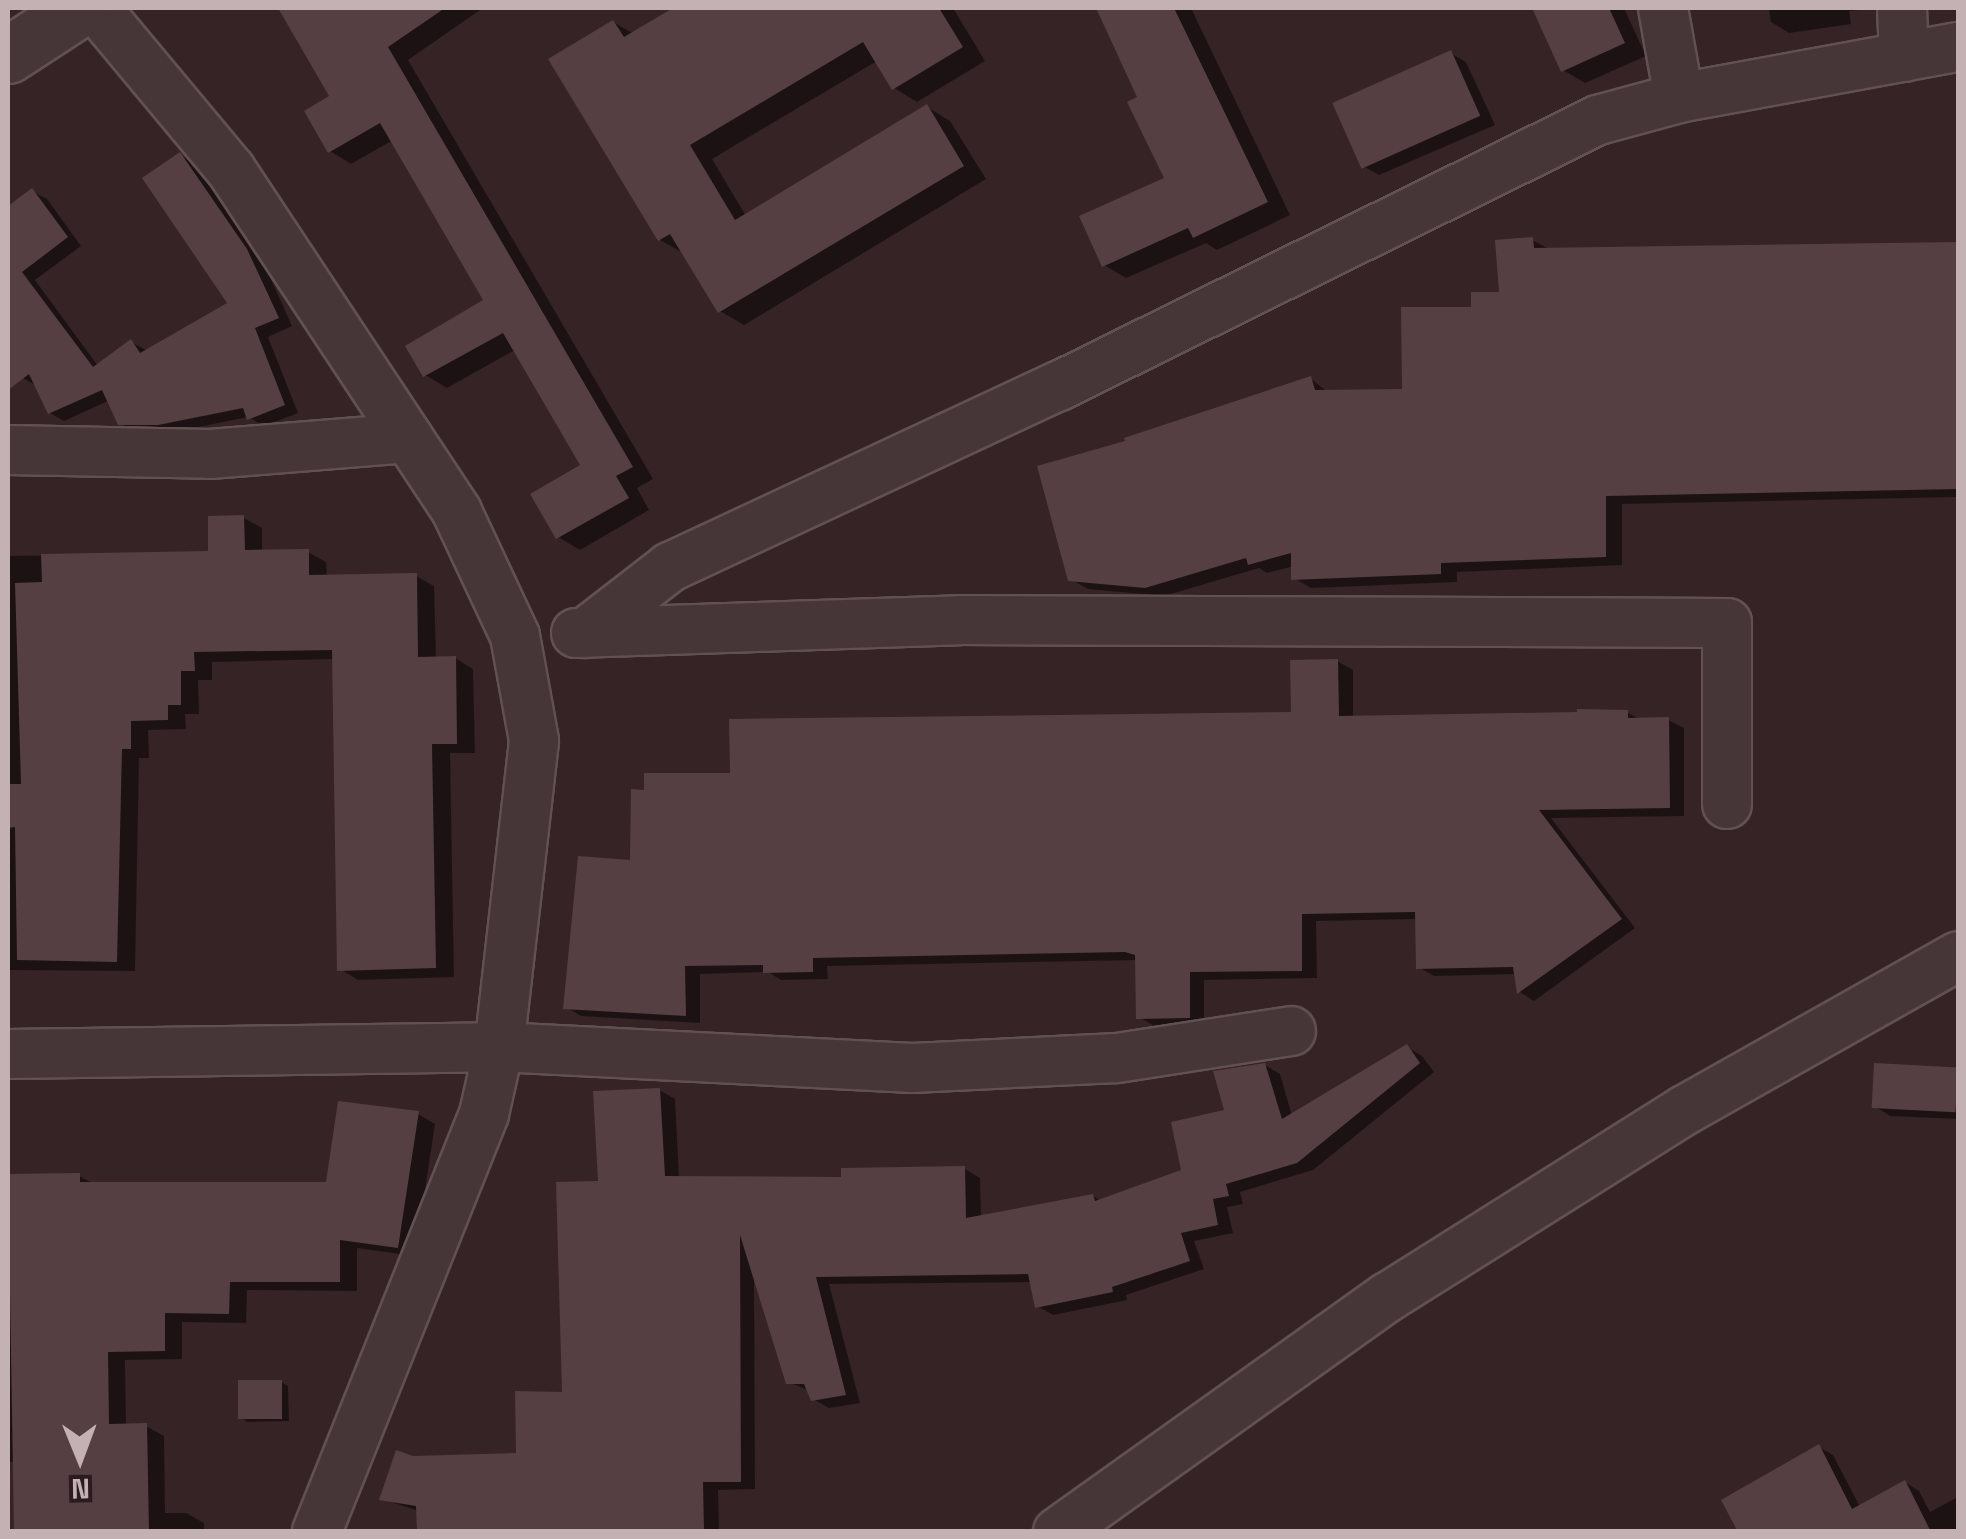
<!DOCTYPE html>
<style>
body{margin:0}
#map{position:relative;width:1966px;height:1539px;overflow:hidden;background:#362326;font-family:"Space Grotesk",sans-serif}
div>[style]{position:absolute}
.shadow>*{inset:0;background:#0007}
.building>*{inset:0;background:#563f42;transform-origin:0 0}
.roads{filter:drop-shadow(2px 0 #625153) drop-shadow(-2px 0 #625153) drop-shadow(0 2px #625153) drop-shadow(0 -2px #625153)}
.minor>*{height:48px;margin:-24px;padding:0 24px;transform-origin:24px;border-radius:24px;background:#473638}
.tertiary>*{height:55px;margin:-27.5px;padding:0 27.5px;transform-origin:27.5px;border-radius:27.5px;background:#473638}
span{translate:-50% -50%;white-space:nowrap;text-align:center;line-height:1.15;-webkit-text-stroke:8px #2c1b1e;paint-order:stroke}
.frame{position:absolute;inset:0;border:10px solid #c3b1b3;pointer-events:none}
.north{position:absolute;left:30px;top:1409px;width:100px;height:100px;-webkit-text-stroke:8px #2c1b1e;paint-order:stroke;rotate:179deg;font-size:28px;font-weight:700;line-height:40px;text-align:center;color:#c3b1b3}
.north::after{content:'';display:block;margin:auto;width:35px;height:45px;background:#c3b1b3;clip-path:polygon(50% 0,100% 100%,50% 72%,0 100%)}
</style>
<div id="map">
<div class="shadow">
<div style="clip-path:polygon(281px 8px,483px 8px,408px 60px,653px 479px,637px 488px,649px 510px,580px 550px,558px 537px,583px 466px,515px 350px,447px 388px,425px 375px,487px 301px,393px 140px,351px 164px,330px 151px,332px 97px)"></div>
<div style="clip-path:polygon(678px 8px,953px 8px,985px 61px,917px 102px,894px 88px,877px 61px,712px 159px,746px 216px,927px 107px,950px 121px,986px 179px,744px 325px,720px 311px,685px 254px,660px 240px,613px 22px,634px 34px)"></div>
<div style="clip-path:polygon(1100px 8px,1191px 8px,1290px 215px,1217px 250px,1206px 243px,1126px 278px,1104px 265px,1167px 179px,1140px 98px)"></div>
<div style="clip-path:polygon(1534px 8px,1624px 8px,1646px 56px,1585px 83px,1563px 70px)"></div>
<div style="clip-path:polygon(1769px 8px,1881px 8px,1849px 11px,1851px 24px,1789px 33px,1771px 22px)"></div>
<div style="clip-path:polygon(1450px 53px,1466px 62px,1495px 125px,1379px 175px,1363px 166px)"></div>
<div style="clip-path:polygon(180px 155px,195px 163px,262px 259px,292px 326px,268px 337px,298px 413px,264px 426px,248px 417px,174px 432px,135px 432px,120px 423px,110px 400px,64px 421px,50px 413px,37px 386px,23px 378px,8px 357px,8px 209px,32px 191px,47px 199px,81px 246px,35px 280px,98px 366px,131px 342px,146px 350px,231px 304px)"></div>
<div style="clip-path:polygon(1532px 240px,1551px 250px,1958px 244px,1958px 497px,1622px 504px,1622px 565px,1457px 572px,1457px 582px,1311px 588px,1294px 578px,1294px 566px,1267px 573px,1259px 568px,1164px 596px,1088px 589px,1070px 579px,1128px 443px,1311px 379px,1329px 393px,1405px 392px,1474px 309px,1502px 294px)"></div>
<div style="clip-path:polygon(244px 518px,262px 528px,262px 552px,308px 552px,326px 562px,327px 577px,416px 576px,434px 586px,436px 659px,455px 658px,473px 669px,475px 753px,450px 753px,454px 977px,358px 980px,340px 969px,334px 659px,212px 662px,212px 680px,198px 680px,199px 714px,185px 714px,186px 729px,148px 730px,149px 758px,139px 758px,135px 971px,8px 970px,8px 556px,211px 553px)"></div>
<div style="clip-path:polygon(1337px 661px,1353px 670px,1353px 718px,1627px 712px,1640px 720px,1668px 720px,1684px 728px,1684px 816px,1551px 818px,1635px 928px,1534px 1001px,1520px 992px,1517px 974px,1434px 976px,1418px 967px,1418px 919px,1316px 921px,1317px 978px,1204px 980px,1204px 1026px,1154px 1026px,1139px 1017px,1138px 960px,827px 966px,828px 979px,781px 980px,768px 972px,700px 974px,700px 1023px,581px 1016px,566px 1007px,632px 863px,646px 792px,733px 775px,1294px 714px)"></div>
<div style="clip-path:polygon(1407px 1047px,1422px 1056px,1434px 1072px,1313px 1170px,1240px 1192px,1243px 1204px,1227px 1207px,1233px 1233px,1194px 1241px,1204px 1269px,1126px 1295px,1127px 1300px,1053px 1315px,1037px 1306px,1032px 1282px,829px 1284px,860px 1403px,829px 1408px,813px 1399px,810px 1391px,788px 1382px,754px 1278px,755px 1489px,718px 1490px,719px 1532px,419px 1532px,419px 1511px,382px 1499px,412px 1458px,518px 1455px,564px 1394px,601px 1183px,659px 1090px,675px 1099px,679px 1179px,843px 1179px,965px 1169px,980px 1178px,981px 1217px,1093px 1196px,1102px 1201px,1184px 1172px,1265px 1065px,1280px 1074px,1292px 1116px)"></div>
<div style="clip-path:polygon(1876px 1065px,1958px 1070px,1958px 1119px,1890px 1116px,1874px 1106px)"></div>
<div style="clip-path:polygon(418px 1114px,435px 1124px,415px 1256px,357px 1248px,357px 1291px,247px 1290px,246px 1323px,182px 1322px,182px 1359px,125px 1360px,126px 1426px,146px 1426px,164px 1436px,165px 1513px,186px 1513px,204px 1523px,204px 1532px,17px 1532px,15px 1462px,8px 1462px,8px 1177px,79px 1176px,94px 1184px,328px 1185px)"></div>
<div style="clip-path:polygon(281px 1382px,288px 1386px,289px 1421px,248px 1422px,241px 1418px)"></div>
<div style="clip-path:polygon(1819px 1447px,1833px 1455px,1860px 1507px,1905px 1482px,1919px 1491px,1930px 1512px,1958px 1497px,1958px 1532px,1741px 1532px)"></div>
</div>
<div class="building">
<div style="clip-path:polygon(278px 8px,445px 8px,388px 47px,633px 467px,616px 476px,629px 498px,556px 539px,530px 494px,580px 465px,503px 333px,423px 377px,405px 346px,483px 300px,380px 123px,328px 153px,304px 111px,329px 96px)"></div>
<div style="clip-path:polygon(673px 8px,939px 8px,963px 47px,892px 90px,863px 42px,690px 145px,735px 220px,927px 104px,964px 166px,718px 313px,670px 234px,658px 241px,548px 59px,613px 20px,624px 37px)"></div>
<div style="clip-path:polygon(1096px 8px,1174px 8px,1268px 202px,1193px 238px,1188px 228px,1102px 267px,1079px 216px,1164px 178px,1127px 102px,1137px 97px)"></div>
<div style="clip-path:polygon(1532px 8px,1609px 8px,1625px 43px,1561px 72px)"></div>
<div style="left:1451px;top:50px;width:72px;height:130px;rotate:66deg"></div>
<div style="clip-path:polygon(180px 152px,247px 249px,279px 318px,255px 328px,285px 405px,247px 420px,243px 408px,158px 425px,118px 425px,102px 390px,48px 414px,29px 374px,8px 390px,8px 206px,32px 188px,68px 237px,22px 272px,93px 367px,131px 339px,140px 353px,227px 303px,142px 178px)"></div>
<div style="clip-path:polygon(1533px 237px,1534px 248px,1958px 242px,1958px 489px,1606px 496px,1606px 557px,1441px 563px,1441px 574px,1291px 580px,1291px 553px,1248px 565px,1246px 558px,1145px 588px,1068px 581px,1037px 466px,1125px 441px,1124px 438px,1311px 376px,1315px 390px,1402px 389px,1401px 307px,1471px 307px,1471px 292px,1499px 292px,1495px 240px)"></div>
<div style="clip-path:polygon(244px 515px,245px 550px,309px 549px,309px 575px,417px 573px,418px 657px,456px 656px,457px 744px,432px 744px,436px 968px,337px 971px,332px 650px,194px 652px,195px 671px,181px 671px,181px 705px,168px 705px,168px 720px,131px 721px,131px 749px,122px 749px,117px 962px,17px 960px,15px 827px,8px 828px,8px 784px,21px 784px,15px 583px,42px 582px,41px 554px,208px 551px,208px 516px)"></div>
<div style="clip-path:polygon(1338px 659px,1339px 716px,1577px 712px,1577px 709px,1628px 710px,1628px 718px,1669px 717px,1670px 808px,1539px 810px,1622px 919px,1517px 994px,1513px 967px,1416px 969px,1415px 912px,1302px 914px,1302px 971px,1190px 972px,1190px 1018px,1136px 1019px,1135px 955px,1125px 952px,813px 958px,813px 972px,763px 973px,763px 965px,685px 966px,686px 1016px,563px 1009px,578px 856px,630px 860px,631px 789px,644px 790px,644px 773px,730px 773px,729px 719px,1291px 712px,1290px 660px)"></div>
<div style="clip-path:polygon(1407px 1044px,1420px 1063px,1297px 1163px,1226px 1184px,1229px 1196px,1213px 1199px,1218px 1225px,1181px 1233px,1190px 1261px,1112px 1287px,1113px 1292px,1035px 1308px,1028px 1274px,816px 1277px,846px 1395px,811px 1401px,804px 1384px,786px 1384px,740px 1235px,741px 1482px,703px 1482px,704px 1532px,417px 1532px,416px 1506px,379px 1500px,396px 1450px,413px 1456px,516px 1453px,515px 1391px,562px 1392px,556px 1182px,598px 1181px,593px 1091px,660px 1088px,665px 1176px,841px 1177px,841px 1168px,965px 1166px,966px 1218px,1093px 1194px,1095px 1201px,1181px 1170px,1171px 1122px,1224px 1110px,1213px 1071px,1265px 1063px,1282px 1119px)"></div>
<div style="left:1874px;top:1063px;width:84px;height:45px;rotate:3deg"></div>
<div style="clip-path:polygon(338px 1101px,419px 1111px,398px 1248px,340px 1240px,340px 1282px,230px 1282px,229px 1314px,165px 1313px,165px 1351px,108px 1352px,109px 1424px,147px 1423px,149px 1532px,14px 1532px,8px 1174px,80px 1173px,80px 1182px,326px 1182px)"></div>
<div style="left:238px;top:1380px;width:44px;height:39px"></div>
<div style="clip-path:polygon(1819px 1444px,1852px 1509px,1905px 1480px,1931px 1532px,1738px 1532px,1721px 1500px)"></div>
</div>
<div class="roads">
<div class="minor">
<div style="left:96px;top:8px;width:211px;rotate:50.2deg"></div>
<div style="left:231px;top:170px;width:410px;rotate:56.5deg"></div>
<div style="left:457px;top:512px;width:137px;rotate:64.9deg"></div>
<div style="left:515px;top:636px;width:107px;rotate:79.7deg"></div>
<div style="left:534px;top:741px;width:308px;rotate:96.5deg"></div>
<div style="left:499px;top:1047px;width:69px;rotate:102.6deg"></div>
<div style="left:484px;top:1114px;width:450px;rotate:111.8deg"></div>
<div style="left:1663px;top:8px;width:91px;rotate:79.9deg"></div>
<div style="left:1902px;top:8px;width:49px;rotate:87.7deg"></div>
<div style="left:8px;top:450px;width:202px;rotate:1.1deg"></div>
<div style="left:210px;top:454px;width:199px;rotate:-4.6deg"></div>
<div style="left:576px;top:633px;width:384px;rotate:-1.9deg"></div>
<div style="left:960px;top:620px;width:767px;rotate:0.22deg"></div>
<div style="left:1727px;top:623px;width:181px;rotate:90deg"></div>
<div style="left:585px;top:633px;width:108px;rotate:-37.8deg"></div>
<div style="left:670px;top:567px;width:429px;rotate:-25deg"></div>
<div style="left:1059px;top:386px;width:601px;rotate:-26.27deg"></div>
<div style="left:1598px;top:120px;width:84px;rotate:-15.2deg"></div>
<div style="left:1679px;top:98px;width:284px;rotate:-10.4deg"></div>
<div style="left:8px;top:1054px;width:491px;rotate:-0.8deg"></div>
<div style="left:499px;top:1047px;width:414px;rotate:2.9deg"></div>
<div style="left:912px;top:1068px;width:205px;rotate:-2.8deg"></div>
<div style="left:1117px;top:1058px;width:176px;rotate:-8.8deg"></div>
<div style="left:1058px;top:1532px;width:405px;rotate:-35.5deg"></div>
<div style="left:1388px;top:1297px;width:351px;rotate:-32.2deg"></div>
<div style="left:1685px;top:1110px;width:313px;rotate:-29.4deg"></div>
</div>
<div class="tertiary">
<div style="left:8px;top:55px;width:86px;rotate:-33.1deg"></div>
</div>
</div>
<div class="frame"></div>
<div class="north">N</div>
</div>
